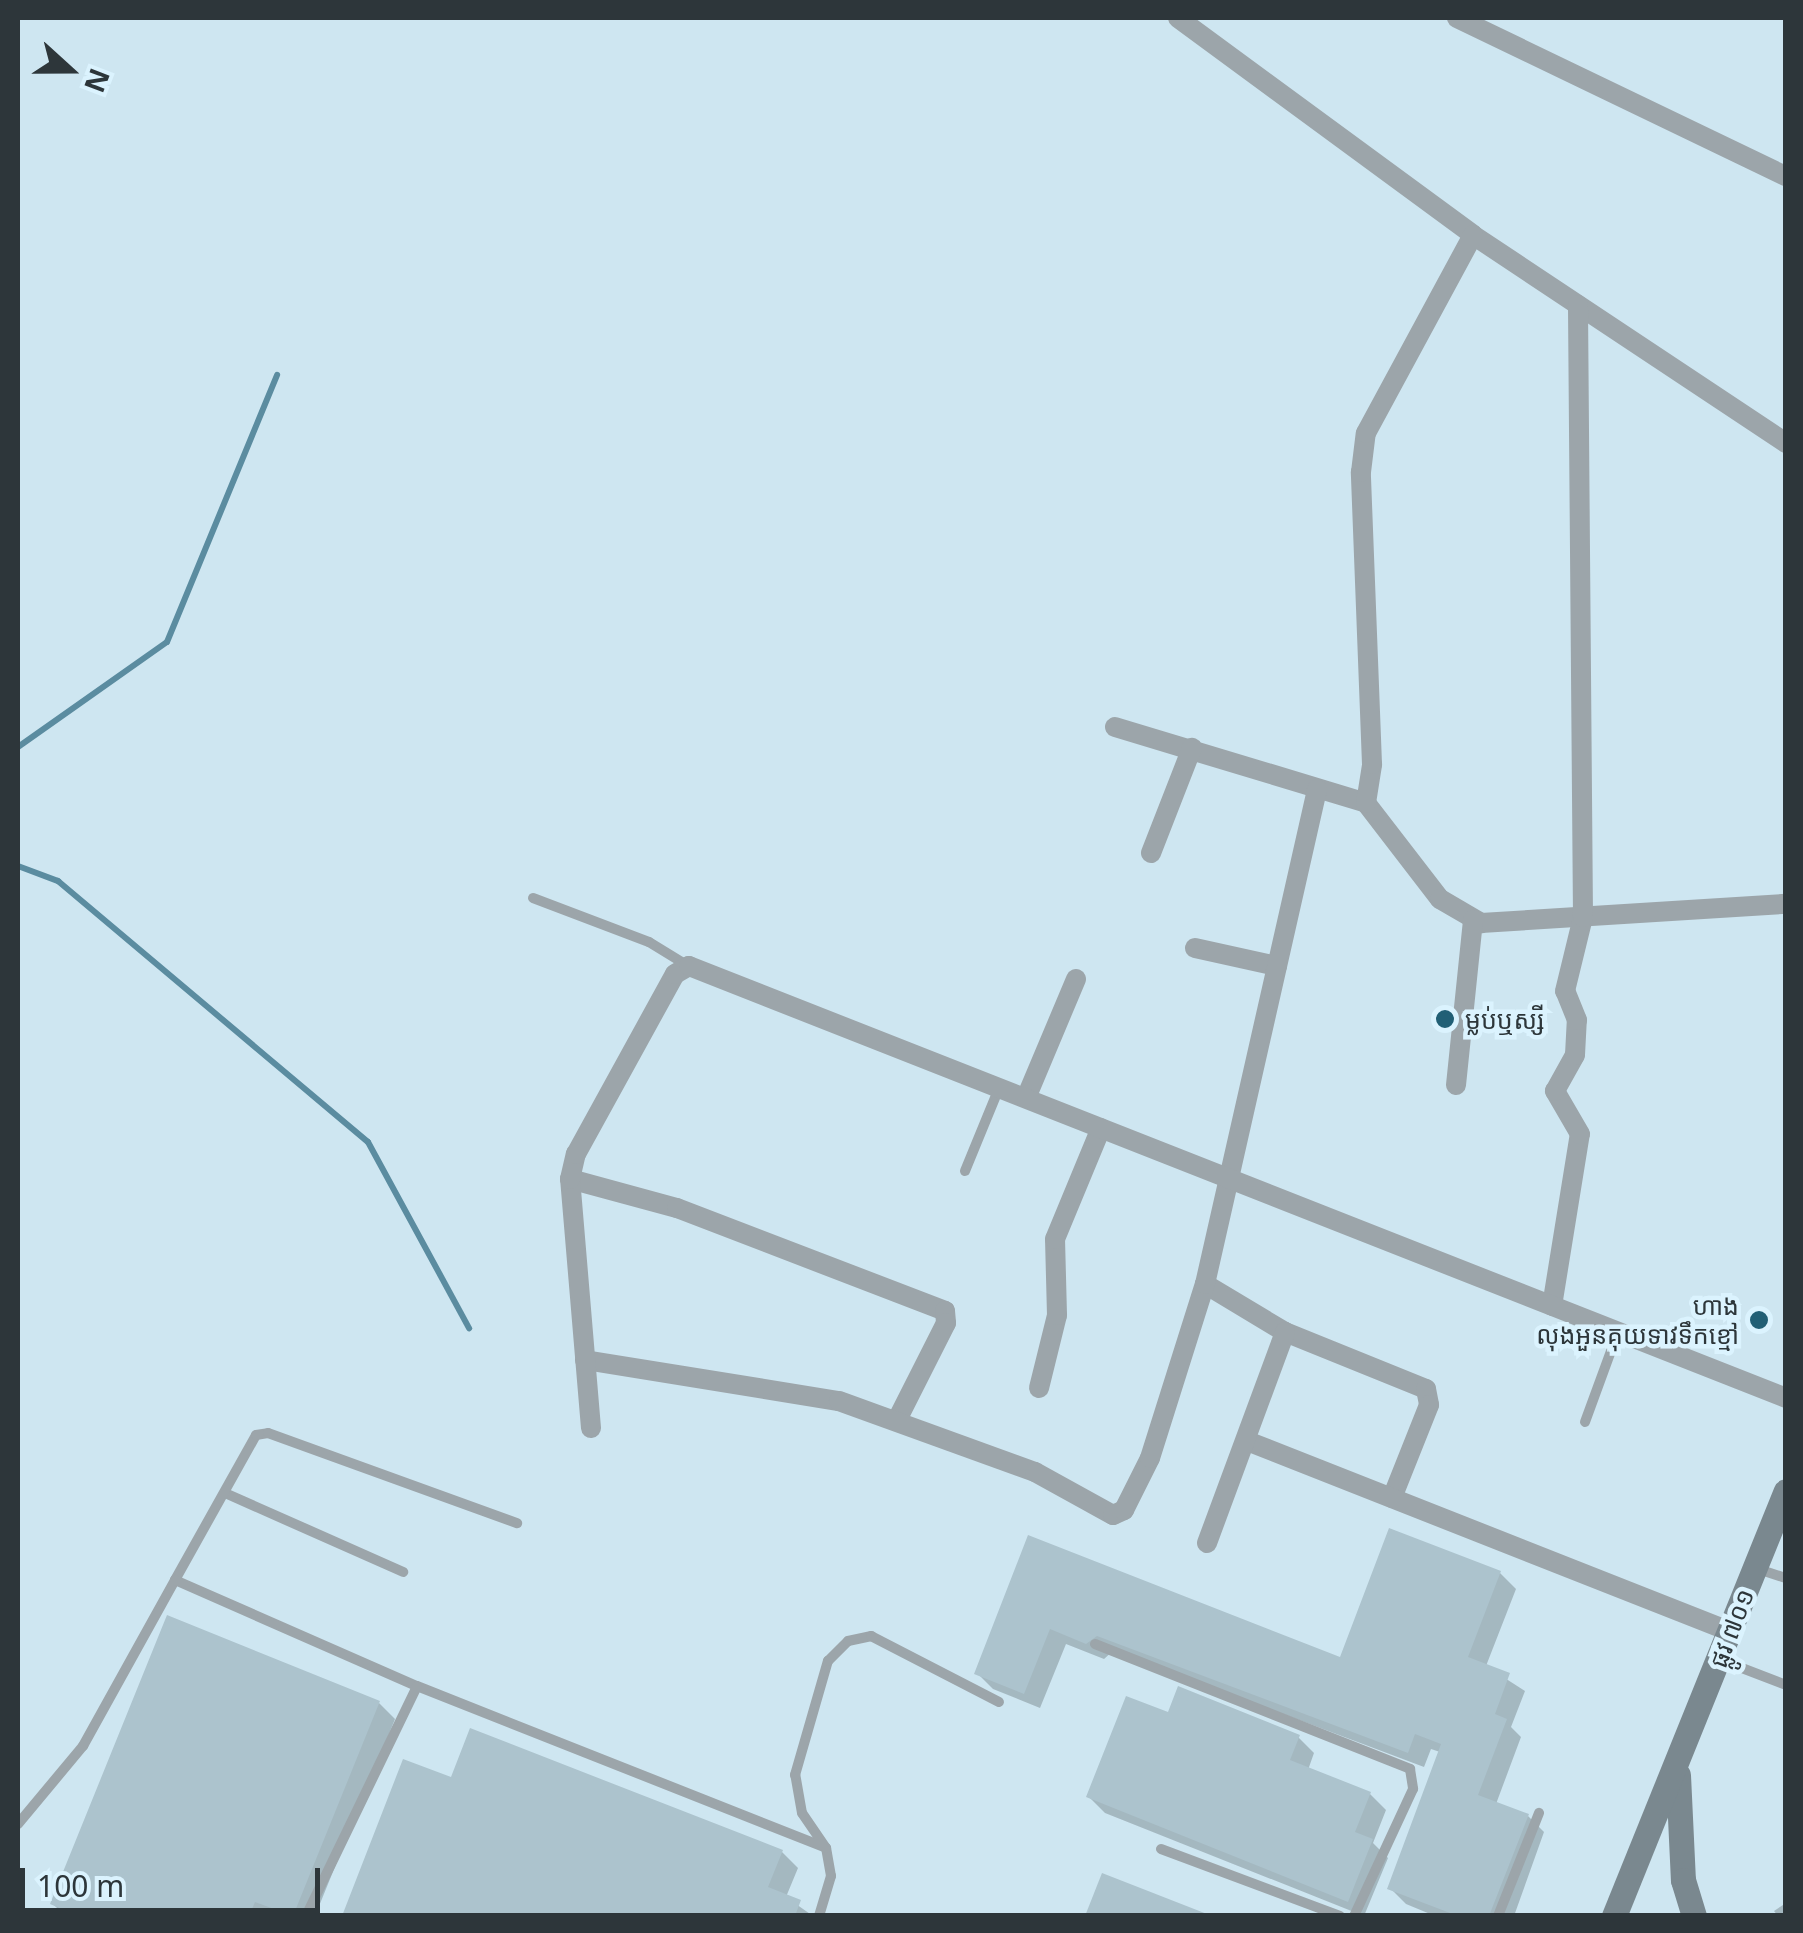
<!DOCTYPE html>
<meta charset="utf-8">
<style>
body{margin:0}
#map{position:relative;width:1803px;height:1933px;overflow:hidden;background:#cee6f1;font-family:"Noto Sans","Noto Sans Khmer",sans-serif}
div>[style]{position:absolute}
.shadow>*{inset:0;background:#0003}
.stream>*{height:6px;margin:-3px;padding:0 3px;transform-origin:3px;border-radius:3px;background:#5b8ca0}
.building>*{inset:0;background:#acc3cd}
.service>*{height:10px;margin:-5px;padding:0 5px;transform-origin:5px;border-radius:5px;background:#9ca5aa}
.minor>*{height:20px;margin:-10px;padding:0 10px;transform-origin:10px;border-radius:10px;background:#9ca5aa}
.secondary>*{height:25px;margin:-12.5px;padding:0 12.5px;transform-origin:12.5px;border-radius:12.5px;background:#7a888f}
.dots>*{width:28px;height:28px;translate:-50% -50%;box-sizing:border-box;border:5px solid #dbf3fe;border-radius:50%}
span{translate:-50% -50%;white-space:nowrap;text-align:center;line-height:1.15;-webkit-text-stroke:9px #dbf3fe;paint-order:stroke}
.poi-label{font-size:25px;color:#2d363a}
.left{translate:0 -50%;text-align:left}
.right{translate:-100% -50%;text-align:right}
.street-label{font-size:25px;color:#2d363a}
.frame{position:absolute;inset:0;border:20px solid #2d363a;pointer-events:none}
.north{position:absolute;left:20px;top:20px;width:100px;height:100px;-webkit-text-stroke:8px #dbf3fe;paint-order:stroke;rotate:111deg;font-size:28px;font-weight:700;line-height:40px;text-align:center;color:#2d363a}
.north::after{content:'';display:block;margin:auto;width:35px;height:45px;background:#2d363a;clip-path:polygon(50% 0,100% 100%,50% 72%,0 100%)}
.scale{position:absolute;left:20px;top:1868px;width:300px;height:45px;box-sizing:border-box;border:5px solid #2d363a;border-top:0;padding-left:12px;font-size:30px;line-height:35px;white-space:nowrap;color:#2d363a;-webkit-text-stroke:8px #dbf3fe;paint-order:stroke}
</style>
<div id="map">
<div class="shadow">
<div style="clip-path:polygon(1030px 1539px,1341px 1660px,1500px 1573px,1516px 1589px,1486px 1666px,1525px 1691px,1511px 1727px,1521px 1737px,1496px 1804px,1528px 1816px,1544px 1832px,1514px 1916px,1435px 1916px,1406px 1904px,1390px 1888px,1440px 1752px,1431px 1749px,1424px 1767px,1114px 1650px,1104px 1659px,1066px 1644px,1040px 1708px,993px 1689px,977px 1673px)"></div>
<div style="clip-path:polygon(379px 1703px,395px 1719px,315px 1916px,65px 1916px,53px 1904px)"></div>
<div style="clip-path:polygon(1169px 1716px,1298px 1737px,1314px 1753px,1308px 1770px,1370px 1794px,1386px 1810px,1373px 1843px,1388px 1858px,1364px 1916px,1105px 1813px,1089px 1797px)"></div>
<div style="clip-path:polygon(453px 1780px,782px 1852px,798px 1868px,786px 1897px,813px 1916px,345px 1916px)"></div>
<div style="clip-path:polygon(1786px 1903px,1786px 1916px,1778px 1916px,1774px 1911px)"></div>
</div>
<div class="stream">
<div style="left:18px;top:747px;width:182px;rotate:-35.2deg"></div>
<div style="left:167px;top:642px;width:289px;rotate:-67.6deg"></div>
<div style="left:18px;top:866px;width:43px;rotate:20.6deg"></div>
<div style="left:58px;top:881px;width:405px;rotate:40.1deg"></div>
<div style="left:368px;top:1142px;width:212px;rotate:61.5deg"></div>
</div>
<div class="building">
<div style="clip-path:polygon(1389px 1528px,1501px 1571px,1468px 1657px,1510px 1673px,1495px 1714px,1507px 1719px,1478px 1795px,1529px 1814px,1489px 1916px,1458px 1916px,1387px 1889px,1441px 1744px,1415px 1734px,1408px 1753px,1097px 1636px,1086px 1644px,1050px 1629px,1024px 1694px,974px 1674px,1028px 1535px,1340px 1657px)"></div>
<div style="clip-path:polygon(167px 1615px,380px 1701px,293px 1916px,255px 1902px,249px 1916px,78px 1916px,50px 1904px)"></div>
<div style="clip-path:polygon(1178px 1686px,1300px 1735px,1290px 1760px,1371px 1792px,1355px 1832px,1373px 1839px,1348px 1902px,1086px 1797px,1126px 1696px,1168px 1712px)"></div>
<div style="clip-path:polygon(470px 1728px,783px 1850px,768px 1887px,801px 1900px,795px 1916px,342px 1916px,403px 1759px,451px 1777px)"></div>
<div style="clip-path:polygon(1102px 1873px,1207px 1914px,1206px 1916px,1085px 1916px)"></div>
</div>
<div class="service">
<div style="left:533px;top:898px;width:124px;rotate:20.8deg"></div>
<div style="left:649px;top:942px;width:46px;rotate:31.6deg"></div>
<div style="left:965px;top:1171px;width:90px;rotate:-67.7deg"></div>
<div style="left:1585px;top:1422px;width:96px;rotate:-69.9deg"></div>
<div style="left:225px;top:1493px;width:195px;rotate:23.9deg"></div>
<div style="left:1758px;top:1569px;width:29px;rotate:18deg"></div>
<div style="left:175px;top:1580px;width:166px;rotate:-60.8deg"></div>
<div style="left:256px;top:1435px;width:12px;rotate:-9deg"></div>
<div style="left:268px;top:1433px;width:265px;rotate:19.9deg"></div>
<div style="left:1095px;top:1644px;width:339px;rotate:21.6deg"></div>
<div style="left:1410px;top:1769px;width:20px;rotate:81deg"></div>
<div style="left:1413px;top:1789px;width:140px;rotate:114.9deg"></div>
<div style="left:1721px;top:1660px;width:70px;rotate:21deg"></div>
<div style="left:18px;top:1824px;width:102px;rotate:-50.2deg"></div>
<div style="left:83px;top:1746px;width:190px;rotate:-61deg"></div>
<div style="left:175px;top:1580px;width:264px;rotate:23.7deg"></div>
<div style="left:417px;top:1686px;width:440px;rotate:21.6deg"></div>
<div style="left:1161px;top:1849px;width:191px;rotate:20.5deg"></div>
<div style="left:306px;top:1916px;width:255px;rotate:-64.2deg"></div>
<div style="left:819px;top:1916px;width:42px;rotate:-73.3deg"></div>
<div style="left:831px;top:1876px;width:28px;rotate:-100deg"></div>
<div style="left:826px;top:1848px;width:42px;rotate:-124.4deg"></div>
<div style="left:802px;top:1813px;width:39px;rotate:-100deg"></div>
<div style="left:795px;top:1775px;width:119px;rotate:-73.9deg"></div>
<div style="left:828px;top:1661px;width:28px;rotate:-45deg"></div>
<div style="left:848px;top:1641px;width:24px;rotate:-12deg"></div>
<div style="left:871px;top:1636px;width:144px;rotate:27.3deg"></div>
<div style="left:1498px;top:1916px;width:111px;rotate:-68.3deg"></div>
</div>
<div class="minor">
<div style="left:1178px;top:18px;width:366px;rotate:36.3deg"></div>
<div style="left:1473px;top:235px;width:376px;rotate:33.6deg"></div>
<div style="left:1457px;top:18px;width:365px;rotate:25.7deg"></div>
<div style="left:1115px;top:727px;width:262px;rotate:16.8deg"></div>
<div style="left:1366px;top:803px;width:121px;rotate:52.4deg"></div>
<div style="left:1440px;top:899px;width:48px;rotate:30.3deg"></div>
<div style="left:1481px;top:923px;width:306px;rotate:-3.6deg"></div>
<div style="left:1366px;top:803px;width:39px;rotate:-81deg"></div>
<div style="left:1372px;top:764px;width:292px;rotate:-92.2deg"></div>
<div style="left:1361px;top:472px;width:39px;rotate:-83deg"></div>
<div style="left:1366px;top:433px;width:225px;rotate:-61.6deg"></div>
<div style="left:1151px;top:853px;width:113px;rotate:-68.7deg"></div>
<div style="left:1195px;top:948px;width:84px;rotate:12.4deg"></div>
<div style="left:1456px;top:1085px;width:166px;rotate:-84.1deg"></div>
<div style="left:1026px;top:1098px;width:129px;rotate:-67.2deg"></div>
<div style="left:570px;top:1179px;width:111px;rotate:15.2deg"></div>
<div style="left:677px;top:1208px;width:287px;rotate:21deg"></div>
<div style="left:945px;top:1311px;width:12px;rotate:85deg"></div>
<div style="left:946px;top:1323px;width:109px;rotate:116.8deg"></div>
<div style="left:1205px;top:1284px;width:93px;rotate:31deg"></div>
<div style="left:1285px;top:1332px;width:152px;rotate:22deg"></div>
<div style="left:1426px;top:1389px;width:16px;rotate:79deg"></div>
<div style="left:1429px;top:1405px;width:100px;rotate:111.7deg"></div>
<div style="left:1552px;top:1306px;width:174px;rotate:-80.8deg"></div>
<div style="left:1580px;top:1134px;width:50px;rotate:-120.2deg"></div>
<div style="left:1555px;top:1091px;width:41px;rotate:-60.9deg"></div>
<div style="left:1575px;top:1055px;width:35px;rotate:-87deg"></div>
<div style="left:1577px;top:1020px;width:31px;rotate:-112deg"></div>
<div style="left:1565px;top:991px;width:76px;rotate:-76.3deg"></div>
<div style="left:1583px;top:917px;width:612px;rotate:-90.47deg"></div>
<div style="left:585px;top:1360px;width:257px;rotate:9.2deg"></div>
<div style="left:839px;top:1401px;width:208px;rotate:19.9deg"></div>
<div style="left:1035px;top:1472px;width:89px;rotate:28.9deg"></div>
<div style="left:1113px;top:1515px;width:12px;rotate:-24deg"></div>
<div style="left:1124px;top:1510px;width:58px;rotate:-63.4deg"></div>
<div style="left:1150px;top:1458px;width:182px;rotate:-72.5deg"></div>
<div style="left:1205px;top:1284px;width:507px;rotate:-77.23deg"></div>
<div style="left:1039px;top:1388px;width:75px;rotate:-76.1deg"></div>
<div style="left:1057px;top:1315px;width:76px;rotate:-91.5deg"></div>
<div style="left:1055px;top:1239px;width:120px;rotate:-67.5deg"></div>
<div style="left:591px;top:1428px;width:250px;rotate:-94.8deg"></div>
<div style="left:570px;top:1179px;width:26px;rotate:-77deg"></div>
<div style="left:576px;top:1154px;width:205px;rotate:-61.2deg"></div>
<div style="left:675px;top:974px;width:16px;rotate:-30deg"></div>
<div style="left:689px;top:966px;width:1179px;rotate:21.49deg"></div>
<div style="left:1247px;top:1441px;width:518px;rotate:21.51deg"></div>
<div style="left:1207px;top:1543px;width:225px;rotate:-69.7deg"></div>
</div>
<div class="secondary">
<div style="left:1678px;top:1775px;width:105px;rotate:87.3deg"></div>
<div style="left:1683px;top:1880px;width:38px;rotate:73deg"></div>
<div style="left:1614px;top:1916px;width:458px;rotate:-68deg"></div>
</div>
<div class="dots">
<div style="left:1445px;top:1019px;background:#215f75"></div>
<div style="left:1759px;top:1320px;background:#215f75"></div>
</div>
<div class="poi-label">
<span class="left" style="left:1465px;top:1019px">ម្លប់ឬស្សី</span>
<span class="right" style="left:1739px;top:1320px">ហាង<br>លុងអួនគុយទាវទឹកខ្មៅ</span>
</div>
<div class="street-label">
<span style="left:1731px;top:1628px;rotate:-69deg">ផ្លូវ ៧០១</span>
</div>
<div class="frame"></div>
<div class="north">N</div>
<div class="scale">100 m</div>
</div>
